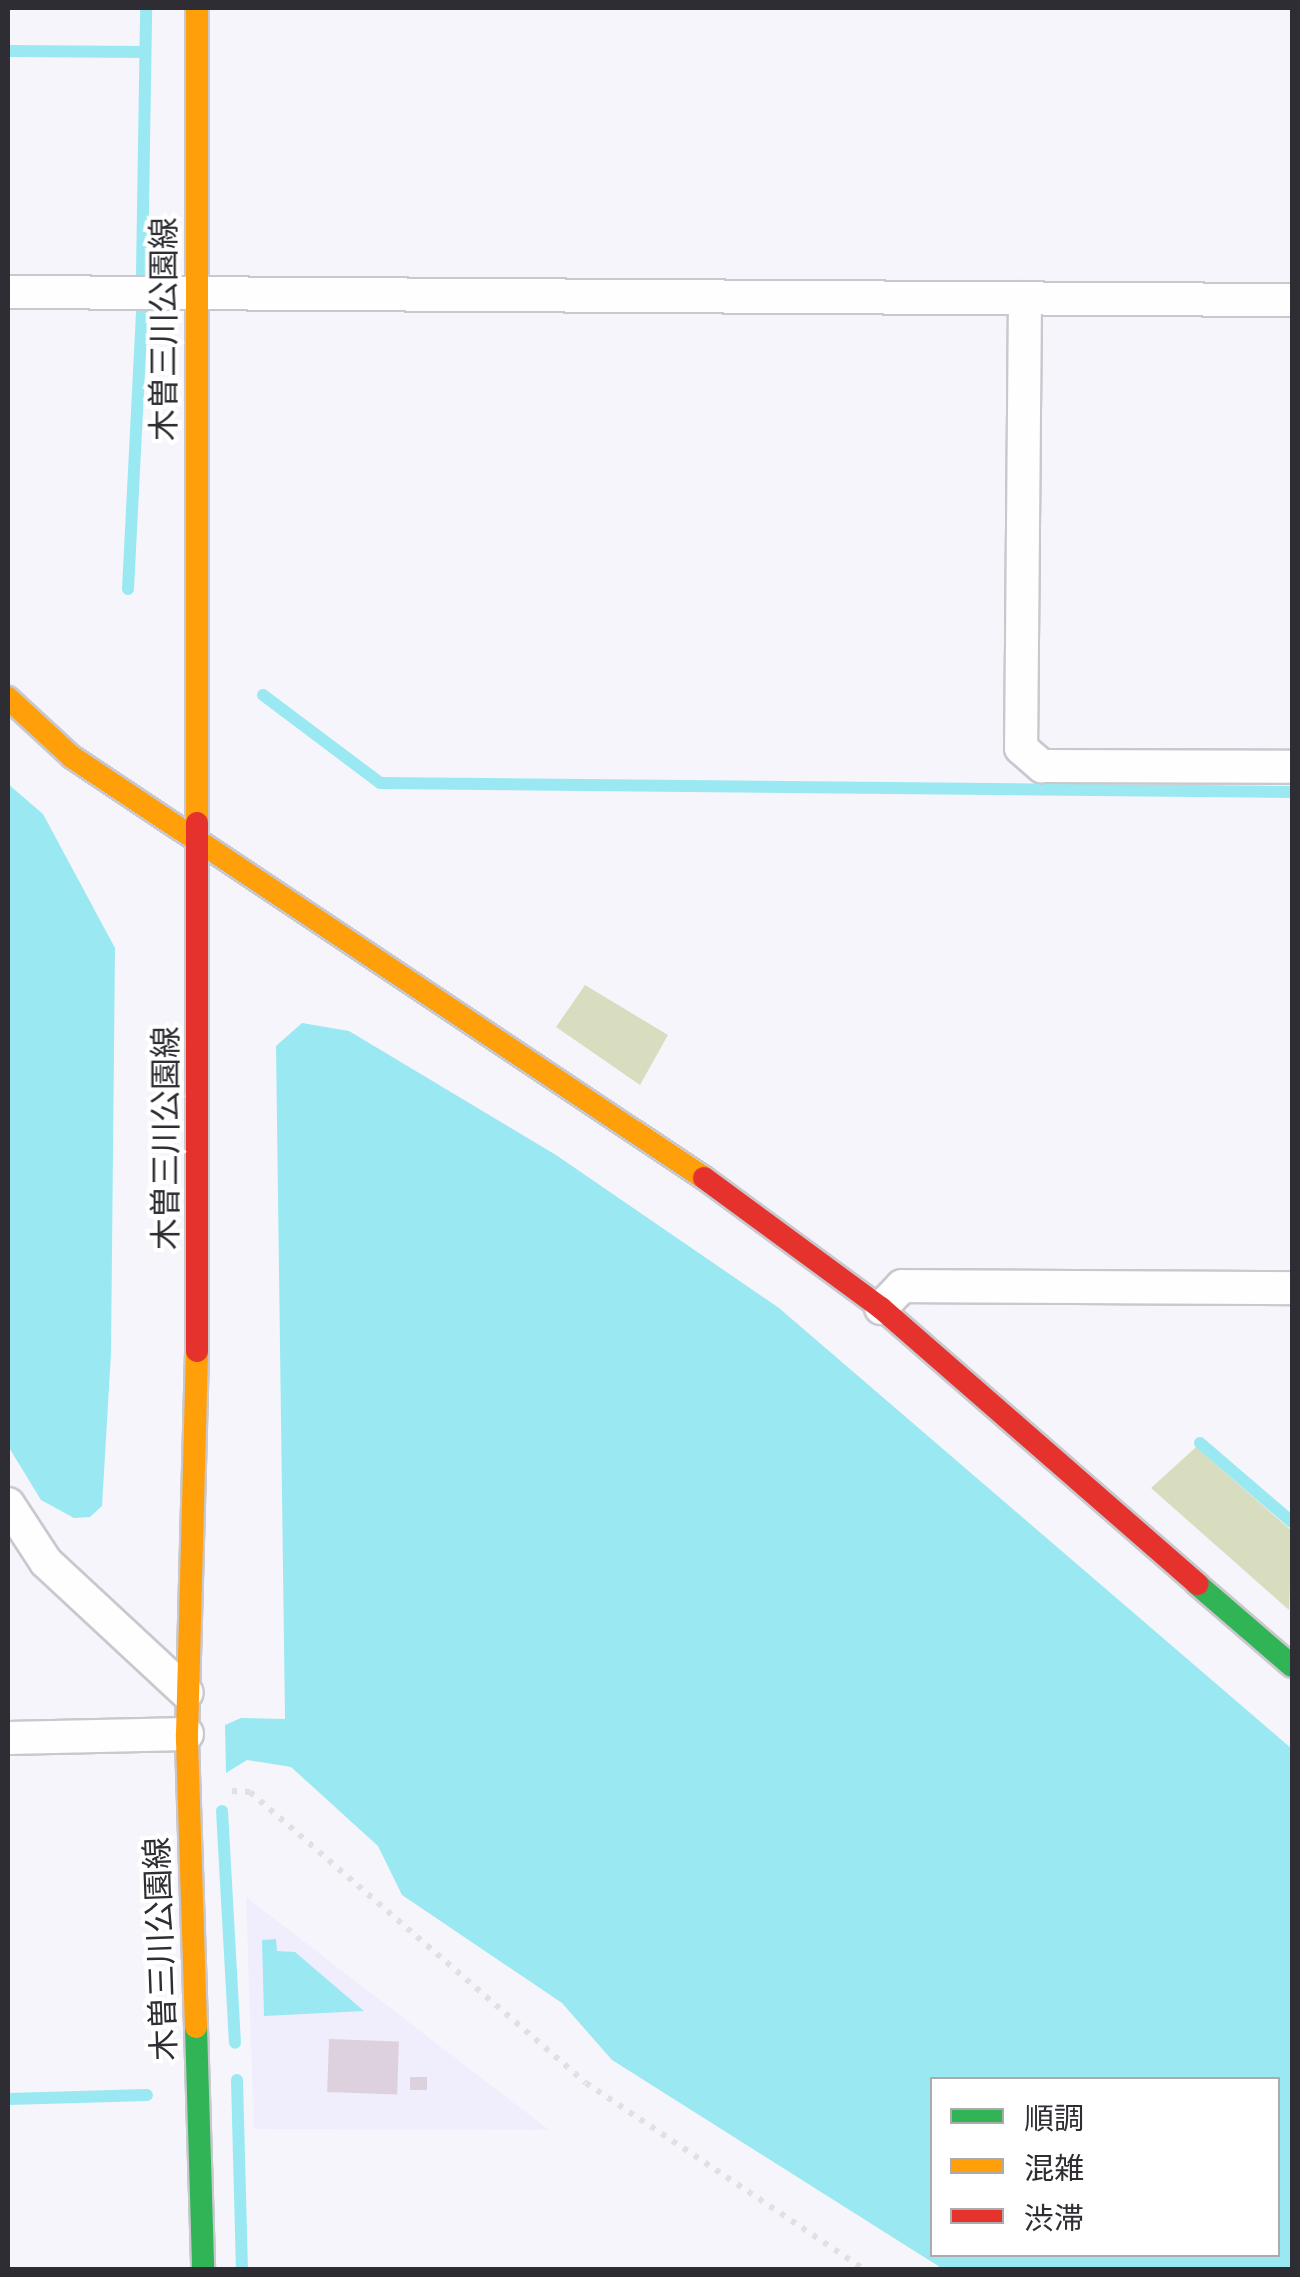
<!DOCTYPE html>
<meta charset="utf-8">
<style>
body{margin:0}
#map{position:relative;width:1300px;height:2277px;overflow:hidden;background:#f6f5fb;font-family:Manrope,"Noto Sans JP",sans-serif}
div>[style]{position:absolute}
.built>*{inset:0;background:#f0edfd}
.green>*{inset:0;background:#d9ddbf}
.water>*{inset:0;background:#9ae9f2}
.stream>*{height:12px;margin:-6px;padding:0 6px;transform-origin:6px;border-radius:6px;background:#9ae9f2}
.building>*{inset:0;background:#ded1de;transform-origin:0 0}
.path>*{height:6px;margin-top:-3px;transform-origin:0;background:repeating-linear-gradient(90deg,#e1e0e2 0 5px,transparent 0 13px)}
.roads{filter:drop-shadow(2px 0 #c9c8ce) drop-shadow(-2px 0 #c9c8ce) drop-shadow(0 2px #c9c8ce) drop-shadow(0 -2px #c9c8ce)}
.street>*{height:32px;margin:-16px;padding:0 16px;transform-origin:16px;border-radius:16px;background:#fefefe}
.fast>*{height:22px;margin:-11px;padding:0 11px;transform-origin:11px;border-radius:11px;background:#30b455}
.slow>*{height:22px;margin:-11px;padding:0 11px;transform-origin:11px;border-radius:11px;background:#ff9f0a}
.jam>*{height:22px;margin:-11px;padding:0 11px;transform-origin:11px;border-radius:11px;background:#e5322d}
span{translate:-50% -50%;white-space:nowrap;text-align:center;line-height:1.15;-webkit-text-stroke:8px #fff;paint-order:stroke}
.street-label{font-size:32px;color:#2e2d33}
.frame{position:absolute;inset:0;border:10px solid #2e2d33;pointer-events:none}
.legend{position:absolute;left:930px;top:2077px;width:350px;height:180px;box-sizing:border-box;background:#fff;border:2px solid #ababad;margin:0;padding:12px 18px;list-style:none;font-size:30px;color:#2e2d33}
.legend li{display:flex;align-items:center;gap:20px;height:50px}
.legend b{width:50px;border:2px solid #ababad}
</style>
<div id="map">
<div class="built">
<div style="clip-path:polygon(246px 1897px,549px 2130px,254px 2129px)"></div>
</div>
<div class="green">
<div style="clip-path:polygon(585px 985px,668px 1035px,640px 1085px,556px 1027px)"></div>
<div style="clip-path:polygon(1196px 1447px,1292px 1531px,1289px 1610px,1151px 1488px)"></div>
</div>
<div class="water">
<div style="clip-path:polygon(8px 784px,43px 814px,115px 948px,111px 1353px,102px 1506px,90px 1517px,74px 1518px,41px 1500px,8px 1446px)"></div>
<div style="clip-path:polygon(evenodd,302px 1023px,349px 1031px,556px 1155px,779px 1308px,1292px 1749px,1292px 2269px,943px 2269px,612px 2060px,562px 2003px,402px 1895px,378px 1846px,291px 1767px,247px 1760px,226px 1773px,225px 1725px,241px 1718px,285px 1719px,276px 1046px,302px 1023px,932px 2080px,1278px 2080px,1278px 2254px,932px 2254px,932px 2080px)"></div>
<div style="clip-path:polygon(276px 1939px,277px 1951px,295px 1952px,364px 2011px,264px 2016px,262px 1940px)"></div>
</div>
<div class="stream">
<div style="left:8px;top:51px;width:137px;rotate:0.4deg"></div>
<div style="left:142px;top:273px;width:265px;rotate:-89.1deg"></div>
<div style="left:128px;top:589px;width:279px;rotate:-87.1deg"></div>
<div style="left:263px;top:695px;width:146px;rotate:36.9deg"></div>
<div style="left:380px;top:783px;width:912px;rotate:0.57deg"></div>
<div style="left:1200px;top:1443px;width:121px;rotate:40.7deg"></div>
<div style="left:222px;top:1811px;width:232px;rotate:86.8deg"></div>
<div style="left:237px;top:2080px;width:190px;rotate:88.5deg"></div>
<div style="left:8px;top:2099px;width:139px;rotate:-1.6deg"></div>
</div>
<div class="building">
<div style="left:329px;top:2039px;width:70px;height:53px;rotate:2deg"></div>
<div style="left:410px;top:2077px;width:17px;height:13px"></div>
</div>
<div class="path">
<div style="left:232px;top:1791px;width:18px;rotate:3deg"></div>
<div style="left:250px;top:1792px;width:444px;rotate:40.9deg"></div>
<div style="left:586px;top:2083px;width:336px;rotate:33.8deg"></div>
</div>
<div class="roads">
<div class="street">
<div style="left:8px;top:292px;width:1284px;rotate:0.36deg"></div>
<div style="left:1025px;top:298px;width:450px;rotate:90.5deg"></div>
<div style="left:1021px;top:748px;width:28px;rotate:41deg"></div>
<div style="left:1042px;top:766px;width:250px;rotate:0.2deg"></div>
<div style="left:881px;top:1308px;width:30px;rotate:-46deg"></div>
<div style="left:902px;top:1286px;width:390px;rotate:0.3deg"></div>
<div style="left:8px;top:1504px;width:69px;rotate:56.8deg"></div>
<div style="left:46px;top:1562px;width:192px;rotate:42.9deg"></div>
<div style="left:8px;top:1738px;width:179px;rotate:-1.3deg"></div>
</div>
<div class="fast">
<div style="left:1197px;top:1584px;width:125px;rotate:40.8deg"></div>
<div style="left:196px;top:2027px;width:243px;rotate:88.3deg"></div>
</div>
<div class="slow">
<div style="left:197px;top:8px;width:815px;rotate:90deg"></div>
<div style="left:8px;top:698px;width:87px;rotate:42.7deg"></div>
<div style="left:72px;top:757px;width:759px;rotate:33.67deg"></div>
<div style="left:196px;top:2027px;width:293px;rotate:-91.8deg"></div>
<div style="left:187px;top:1734px;width:383px;rotate:-88.5deg"></div>
</div>
<div class="jam">
<div style="left:197px;top:823px;width:528px;rotate:90deg"></div>
<div style="left:704px;top:1178px;width:220px;rotate:36.3deg"></div>
<div style="left:881px;top:1308px;width:420px;rotate:41.1deg"></div>
</div>
</div>
<div class="street-label">
<span style="left:163px;top:329px;rotate:-90deg">木曽三川公園線</span>
<span style="left:165px;top:1138px;rotate:-90deg">木曽三川公園線</span>
<span style="left:160px;top:1949px;rotate:-92deg">木曽三川公園線</span>
</div>
<div class="frame"></div>
<ul class="legend">
<li><b style="height:12px;background:#30b455"></b>順調</li>
<li><b style="height:12px;background:#ff9f0a"></b>混雑</li>
<li><b style="height:12px;background:#e5322d"></b>渋滞</li>
</ul>
</div>
